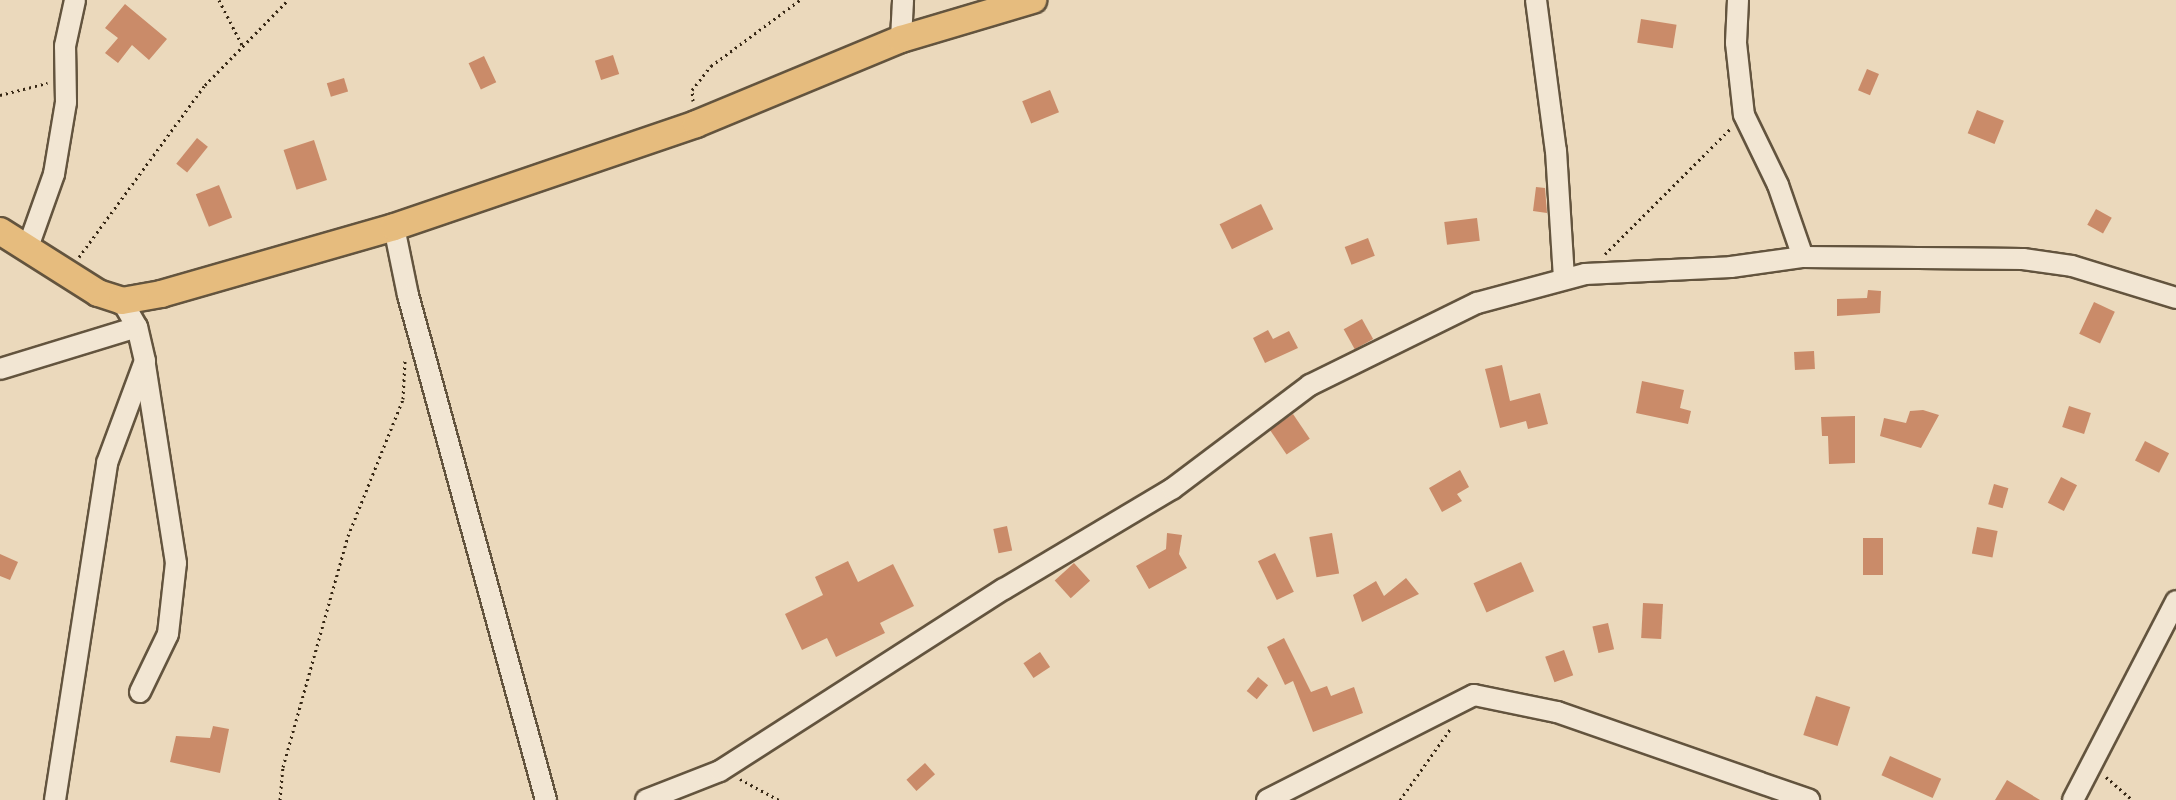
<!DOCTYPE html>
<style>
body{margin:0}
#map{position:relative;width:2176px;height:800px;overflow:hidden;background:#ebd9bc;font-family:"Old Standard TT",serif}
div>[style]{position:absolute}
.building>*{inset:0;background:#ca8b69;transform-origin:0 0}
.path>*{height:3px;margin-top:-1.5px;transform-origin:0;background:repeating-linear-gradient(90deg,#362714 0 2px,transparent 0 6px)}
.roads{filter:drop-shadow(2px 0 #63543e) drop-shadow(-2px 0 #63543e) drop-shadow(0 2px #63543e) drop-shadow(0 -2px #63543e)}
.minor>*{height:20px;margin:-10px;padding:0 10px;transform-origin:10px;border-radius:10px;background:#f2e6d3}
.major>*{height:26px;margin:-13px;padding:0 13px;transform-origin:13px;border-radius:13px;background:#e6bc7e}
span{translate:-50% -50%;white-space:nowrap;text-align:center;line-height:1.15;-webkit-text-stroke:7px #f2e6d3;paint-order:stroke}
</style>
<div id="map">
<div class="building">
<div style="clip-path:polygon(125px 4px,167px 39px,149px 60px,132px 45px,118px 63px,105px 53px,118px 38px,105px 28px)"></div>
<div style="left:1641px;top:19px;width:36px;height:24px;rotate:9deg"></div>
<div style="left:613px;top:55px;width:20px;height:19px;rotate:72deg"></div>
<div style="left:484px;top:56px;width:29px;height:17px;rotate:65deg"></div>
<div style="left:1867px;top:69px;width:13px;height:23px;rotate:23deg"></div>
<div style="left:344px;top:78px;width:14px;height:18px;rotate:73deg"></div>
<div style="left:1050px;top:90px;width:24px;height:30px;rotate:68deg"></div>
<div style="left:1977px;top:110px;width:29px;height:25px;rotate:22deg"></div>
<div style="left:197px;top:138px;width:14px;height:33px;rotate:39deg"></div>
<div style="left:314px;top:140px;width:42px;height:32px;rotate:72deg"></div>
<div style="left:219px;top:185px;width:35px;height:25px;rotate:68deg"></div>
<div style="clip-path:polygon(1536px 187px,1545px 188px,1547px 213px,1533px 211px)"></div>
<div style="left:1261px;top:204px;width:28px;height:46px;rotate:64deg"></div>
<div style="left:2096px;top:209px;width:18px;height:18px;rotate:29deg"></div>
<div style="left:1477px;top:218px;width:23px;height:33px;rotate:83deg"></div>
<div style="left:1368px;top:238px;width:19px;height:25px;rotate:69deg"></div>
<div style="clip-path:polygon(1868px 290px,1881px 291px,1880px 313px,1837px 316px,1837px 299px,1867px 298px)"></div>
<div style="left:2094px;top:302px;width:23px;height:35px;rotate:25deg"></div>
<div style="left:1362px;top:319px;width:23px;height:21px;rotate:61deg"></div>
<div style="clip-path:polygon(1268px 330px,1273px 339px,1289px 331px,1298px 348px,1265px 363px,1253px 338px)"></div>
<div style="left:1814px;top:351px;width:18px;height:20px;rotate:87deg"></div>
<div style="clip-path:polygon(1502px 365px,1510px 401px,1540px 393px,1548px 424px,1528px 429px,1526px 421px,1500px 428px,1485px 369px)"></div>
<div style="clip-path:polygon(1642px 381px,1684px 390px,1680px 408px,1691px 411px,1688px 424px,1636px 413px)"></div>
<div style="left:2069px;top:406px;width:23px;height:22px;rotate:18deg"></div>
<div style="clip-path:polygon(1923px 410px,1939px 415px,1921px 448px,1880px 436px,1884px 418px,1906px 423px,1910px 411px)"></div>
<div style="left:1293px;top:414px;width:30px;height:28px;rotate:56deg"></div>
<div style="clip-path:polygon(1855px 416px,1855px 463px,1829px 464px,1828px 436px,1822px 436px,1821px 417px)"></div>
<div style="left:2145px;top:441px;width:27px;height:22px;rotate:27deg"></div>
<div style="clip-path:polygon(1460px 470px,1469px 487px,1457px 494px,1462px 501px,1442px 512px,1429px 488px)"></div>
<div style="left:2061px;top:477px;width:18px;height:29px;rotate:27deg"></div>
<div style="left:1994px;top:484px;width:15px;height:21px;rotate:16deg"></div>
<div style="left:1007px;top:526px;width:25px;height:14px;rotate:78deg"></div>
<div style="left:1977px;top:527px;width:21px;height:27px;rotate:11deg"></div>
<div style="clip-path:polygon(1167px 533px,1182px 535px,1179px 554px,1187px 568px,1149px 589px,1136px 566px,1166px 549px)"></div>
<div style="left:1332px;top:533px;width:41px;height:23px;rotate:80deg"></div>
<div style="left:1863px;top:538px;width:20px;height:37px"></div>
<div style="left:1275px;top:553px;width:43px;height:19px;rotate:64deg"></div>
<div style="clip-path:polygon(0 554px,18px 562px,10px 580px,0 576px)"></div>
<div style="clip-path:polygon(848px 561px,858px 582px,893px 564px,914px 606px,880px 623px,885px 633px,836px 657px,827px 638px,802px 650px,785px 614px,823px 595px,815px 577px)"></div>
<div style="left:1521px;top:562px;width:32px;height:52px;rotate:66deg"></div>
<div style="left:1074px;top:563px;width:24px;height:26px;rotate:48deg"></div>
<div style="clip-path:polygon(1406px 578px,1419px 594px,1362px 622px,1353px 595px,1376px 581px,1384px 596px)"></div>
<div style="left:1643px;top:603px;width:20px;height:35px;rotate:3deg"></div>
<div style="left:1608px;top:623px;width:27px;height:16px;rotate:77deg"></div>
<div style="clip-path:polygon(1284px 638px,1311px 692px,1327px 686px,1331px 696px,1354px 687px,1363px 713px,1313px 732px,1293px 681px,1285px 685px,1267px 647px)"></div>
<div style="left:1564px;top:650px;width:27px;height:20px;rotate:70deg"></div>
<div style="left:1040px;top:652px;width:18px;height:20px;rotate:56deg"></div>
<div style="left:1258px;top:677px;width:13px;height:18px;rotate:39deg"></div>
<div style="left:1816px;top:696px;width:36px;height:41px;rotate:18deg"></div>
<div style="clip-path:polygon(213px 726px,229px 729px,220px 773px,170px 762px,176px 736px,210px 738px)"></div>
<div style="left:1890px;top:756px;width:56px;height:21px;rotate:24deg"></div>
<div style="left:925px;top:763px;width:15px;height:25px;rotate:48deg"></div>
<div style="clip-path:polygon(2007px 780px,2040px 800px,1995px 800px)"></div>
</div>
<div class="path">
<div style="left:219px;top:0;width:51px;rotate:62.9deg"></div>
<div style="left:0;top:95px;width:49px;rotate:-14.3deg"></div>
<div style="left:693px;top:101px;width:11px;rotate:-95deg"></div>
<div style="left:692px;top:90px;width:31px;rotate:-52deg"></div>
<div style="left:711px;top:66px;width:111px;rotate:-36.6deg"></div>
<div style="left:1605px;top:254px;width:177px;rotate:-45deg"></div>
<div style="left:79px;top:257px;width:213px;rotate:-53.8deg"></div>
<div style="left:205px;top:85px;width:119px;rotate:-45.7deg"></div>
<div style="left:2106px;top:777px;width:35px;rotate:41deg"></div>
<div style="left:740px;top:779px;width:44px;rotate:28.3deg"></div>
<div style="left:280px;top:800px;width:33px;rotate:-85deg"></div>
<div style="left:283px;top:767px;width:240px;rotate:-74.3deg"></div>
<div style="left:348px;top:536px;width:148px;rotate:-68.1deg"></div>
<div style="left:403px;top:399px;width:39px;rotate:-87deg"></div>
<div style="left:1400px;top:800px;width:88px;rotate:-54.7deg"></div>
</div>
<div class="roads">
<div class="minor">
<div style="left:1536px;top:0;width:152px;rotate:82.5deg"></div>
<div style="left:1556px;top:151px;width:126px;rotate:86.4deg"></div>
<div style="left:1738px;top:0;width:43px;rotate:92.7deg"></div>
<div style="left:1736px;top:43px;width:72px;rotate:83.7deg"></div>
<div style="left:1744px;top:115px;width:78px;rotate:64.1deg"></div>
<div style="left:1778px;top:185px;width:76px;rotate:70.9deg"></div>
<div style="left:901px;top:39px;width:39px;rotate:-87deg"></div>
<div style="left:394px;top:227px;width:69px;rotate:78.4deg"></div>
<div style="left:408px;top:295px;width:524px;rotate:74.72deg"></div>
<div style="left:27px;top:250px;width:81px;rotate:-70.4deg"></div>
<div style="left:54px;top:174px;width:73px;rotate:-80.5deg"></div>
<div style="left:66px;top:102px;width:56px;rotate:-91deg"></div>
<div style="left:65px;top:46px;width:47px;rotate:-77.7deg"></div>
<div style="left:0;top:369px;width:143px;rotate:-17deg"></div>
<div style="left:140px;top:692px;width:64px;rotate:-64.2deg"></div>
<div style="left:168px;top:634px;width:71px;rotate:-83.6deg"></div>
<div style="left:176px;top:563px;width:200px;rotate:-98.9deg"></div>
<div style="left:55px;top:800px;width:341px;rotate:-81.2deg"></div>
<div style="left:107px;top:463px;width:109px;rotate:-69.6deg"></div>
<div style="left:145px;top:361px;width:35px;rotate:-103deg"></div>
<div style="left:137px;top:327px;width:30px;rotate:-120deg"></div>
<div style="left:646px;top:800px;width:79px;rotate:-21.4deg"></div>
<div style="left:720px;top:771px;width:337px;rotate:-32.7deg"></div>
<div style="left:1004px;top:589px;width:196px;rotate:-30.8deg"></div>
<div style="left:1172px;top:489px;width:173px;rotate:-37deg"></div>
<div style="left:1310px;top:385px;width:186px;rotate:-26.2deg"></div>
<div style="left:1477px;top:303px;width:112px;rotate:-15deg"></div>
<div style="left:1585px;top:274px;width:146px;rotate:-2.7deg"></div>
<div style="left:1731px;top:267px;width:73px;rotate:-7.9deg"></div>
<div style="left:1803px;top:257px;width:220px;rotate:0.5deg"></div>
<div style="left:2023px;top:259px;width:49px;rotate:8.1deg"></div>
<div style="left:2072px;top:266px;width:109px;rotate:17.1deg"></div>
<div style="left:1267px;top:800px;width:232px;rotate:-26.9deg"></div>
<div style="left:1474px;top:695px;width:85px;rotate:11.6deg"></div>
<div style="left:1557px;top:712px;width:267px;rotate:19.2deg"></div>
<div style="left:2073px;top:800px;width:224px;rotate:-62.6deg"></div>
</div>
<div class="major">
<div style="left:0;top:231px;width:116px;rotate:32.3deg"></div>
<div style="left:98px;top:293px;width:25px;rotate:18deg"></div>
<div style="left:122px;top:301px;width:40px;rotate:-10deg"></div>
<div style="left:161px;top:294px;width:242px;rotate:-16deg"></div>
<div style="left:394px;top:227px;width:319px;rotate:-18.8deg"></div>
<div style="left:696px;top:124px;width:222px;rotate:-22.5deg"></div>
<div style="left:901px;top:39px;width:138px;rotate:-16.5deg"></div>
</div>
</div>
</div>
